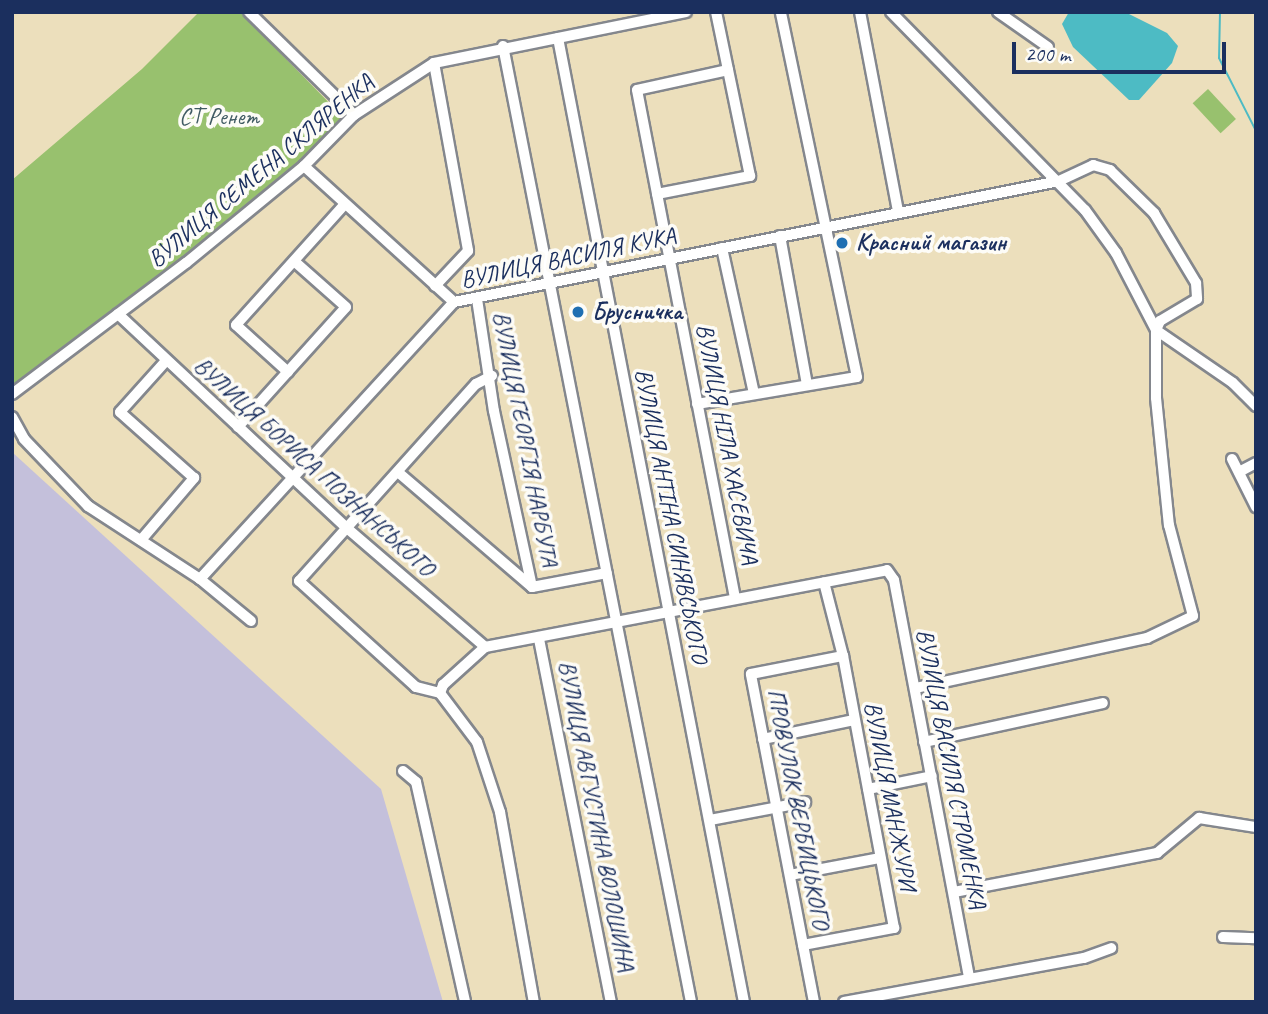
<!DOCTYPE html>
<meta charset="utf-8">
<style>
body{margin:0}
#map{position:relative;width:1268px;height:1014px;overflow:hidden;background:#ecdfbc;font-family:Caveat,sans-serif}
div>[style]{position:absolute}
.industrial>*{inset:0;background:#c4c0db}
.green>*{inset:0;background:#98c16e;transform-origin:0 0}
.water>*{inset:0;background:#4dbbc4}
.stream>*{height:2px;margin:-1px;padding:0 1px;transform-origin:1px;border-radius:1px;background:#4dbbc4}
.roads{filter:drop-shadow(2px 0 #84878d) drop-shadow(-2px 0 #84878d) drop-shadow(0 2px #84878d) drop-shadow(0 -2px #84878d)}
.minor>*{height:10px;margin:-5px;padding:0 5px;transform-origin:5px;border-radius:5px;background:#fff}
.dots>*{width:19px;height:19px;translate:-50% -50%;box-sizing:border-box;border:4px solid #fdfcf7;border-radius:50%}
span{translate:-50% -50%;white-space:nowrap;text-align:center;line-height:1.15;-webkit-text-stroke:7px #fdfcf7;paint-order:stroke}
.park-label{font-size:24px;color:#405b63}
.street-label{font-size:24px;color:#1b2f5e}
.poi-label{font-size:24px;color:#1b2f5e;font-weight:700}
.left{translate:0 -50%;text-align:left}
.frame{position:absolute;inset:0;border:14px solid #1b2f5e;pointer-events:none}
.scale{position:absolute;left:1012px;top:42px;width:214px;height:32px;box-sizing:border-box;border:4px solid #1b2f5e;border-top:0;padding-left:9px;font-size:21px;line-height:24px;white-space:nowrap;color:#1b2f5e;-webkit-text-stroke:5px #fdfcf7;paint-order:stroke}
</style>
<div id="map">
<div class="industrial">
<div style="clip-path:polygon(12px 452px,381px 789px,443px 1002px,12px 1002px)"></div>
</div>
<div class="green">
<div style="clip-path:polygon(199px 12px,240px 12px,345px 119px,299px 163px,174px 267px,12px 387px,12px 180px,142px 69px)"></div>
<div style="left:1208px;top:89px;width:41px;height:21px;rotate:47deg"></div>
</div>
<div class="water">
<div style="clip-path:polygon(1069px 12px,1125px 12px,1167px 33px,1178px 46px,1172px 63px,1139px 100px,1129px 100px,1073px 47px,1062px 24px)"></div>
</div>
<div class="stream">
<div style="left:1220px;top:12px;width:46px;rotate:91.2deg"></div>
<div style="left:1219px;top:58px;width:82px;rotate:63.1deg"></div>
</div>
<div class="roads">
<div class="minor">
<div style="left:249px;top:12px;width:147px;rotate:44.4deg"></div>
<div style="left:860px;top:12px;width:204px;rotate:79.2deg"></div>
<div style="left:891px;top:12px;width:277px;rotate:45.6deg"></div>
<div style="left:1085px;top:210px;width:53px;rotate:54.2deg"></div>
<div style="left:1116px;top:253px;width:87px;rotate:62.5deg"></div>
<div style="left:1156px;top:330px;width:68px;rotate:90deg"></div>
<div style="left:1156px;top:398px;width:128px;rotate:84.2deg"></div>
<div style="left:1169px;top:525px;width:94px;rotate:75.2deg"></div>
<div style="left:1193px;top:616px;width:51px;rotate:154.4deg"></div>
<div style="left:1147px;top:638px;width:237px;rotate:167.8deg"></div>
<div style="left:998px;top:12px;width:61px;rotate:35deg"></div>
<div style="left:558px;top:38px;width:982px;rotate:79.08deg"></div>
<div style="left:503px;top:46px;width:974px;rotate:78.87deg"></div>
<div style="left:434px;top:63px;width:191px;rotate:79.7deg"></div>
<div style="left:468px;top:251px;width:48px;rotate:133.3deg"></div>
<div style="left:728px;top:70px;width:93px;rotate:167.6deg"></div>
<div style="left:637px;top:90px;width:517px;rotate:79.08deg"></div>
<div style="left:304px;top:166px;width:202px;rotate:42.2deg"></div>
<div style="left:657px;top:194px;width:95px;rotate:-11deg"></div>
<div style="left:750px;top:176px;width:167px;rotate:-101.7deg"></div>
<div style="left:780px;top:236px;width:151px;rotate:79.7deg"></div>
<div style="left:722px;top:248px;width:149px;rotate:77.6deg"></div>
<div style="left:477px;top:299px;width:113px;rotate:81.4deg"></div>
<div style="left:494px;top:411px;width:180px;rotate:77.8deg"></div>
<div style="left:118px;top:314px;width:315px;rotate:43.1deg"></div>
<div style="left:348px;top:529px;width:181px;rotate:40.7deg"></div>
<div style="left:288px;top:372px;width:70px;rotate:-137.9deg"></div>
<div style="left:236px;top:325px;width:163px;rotate:-48deg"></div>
<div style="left:12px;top:394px;width:218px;rotate:-37deg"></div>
<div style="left:186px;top:263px;width:153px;rotate:-39.4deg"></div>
<div style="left:304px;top:166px;width:71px;rotate:-45.6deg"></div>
<div style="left:354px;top:115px;width:95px;rotate:-33deg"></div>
<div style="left:434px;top:63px;width:257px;rotate:-11.4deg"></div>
<div style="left:697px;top:404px;width:162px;rotate:-9.6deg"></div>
<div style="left:857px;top:377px;width:373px;rotate:-101.8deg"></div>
<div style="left:12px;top:417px;width:25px;rotate:61deg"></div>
<div style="left:24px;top:439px;width:93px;rotate:46.3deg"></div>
<div style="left:88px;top:506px;width:134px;rotate:33.1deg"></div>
<div style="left:200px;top:579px;width:66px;rotate:39.5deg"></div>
<div style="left:238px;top:427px;width:161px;rotate:-48deg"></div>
<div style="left:346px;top:307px;width:69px;rotate:-138.5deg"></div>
<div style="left:1232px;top:459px;width:54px;rotate:63.4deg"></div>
<div style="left:1239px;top:472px;width:19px;rotate:-28deg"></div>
<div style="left:399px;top:473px;width:175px;rotate:40.6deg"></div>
<div style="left:532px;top:587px;width:76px;rotate:-10.6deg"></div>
<div style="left:141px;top:540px;width:82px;rotate:-49.5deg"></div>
<div style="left:194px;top:478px;width:99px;rotate:-138.3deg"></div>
<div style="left:120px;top:412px;width:67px;rotate:-48deg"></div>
<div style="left:200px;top:579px;width:376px;rotate:-47.5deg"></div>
<div style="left:454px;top:302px;width:617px;rotate:-11.31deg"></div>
<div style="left:1059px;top:181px;width:38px;rotate:-25deg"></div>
<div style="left:1093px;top:165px;width:18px;rotate:16deg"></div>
<div style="left:1110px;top:170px;width:62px;rotate:44.3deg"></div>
<div style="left:1154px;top:213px;width:82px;rotate:59deg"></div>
<div style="left:1196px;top:283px;width:16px;rotate:86deg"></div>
<div style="left:1197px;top:299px;width:43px;rotate:149.3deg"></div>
<div style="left:1160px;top:321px;width:10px;rotate:114deg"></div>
<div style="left:1156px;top:330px;width:93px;rotate:34.5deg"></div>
<div style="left:1233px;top:383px;width:33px;rotate:45deg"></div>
<div style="left:539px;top:639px;width:370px;rotate:78.8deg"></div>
<div style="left:440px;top:693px;width:9px;rotate:-69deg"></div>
<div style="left:443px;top:685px;width:57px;rotate:-42.1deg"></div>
<div style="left:485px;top:647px;width:409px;rotate:-10.8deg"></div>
<div style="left:887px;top:570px;width:12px;rotate:55deg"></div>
<div style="left:894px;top:580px;width:405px;rotate:79.3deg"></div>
<div style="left:440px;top:693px;width:25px;rotate:-166deg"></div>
<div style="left:416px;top:687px;width:158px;rotate:-137.8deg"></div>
<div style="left:299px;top:581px;width:265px;rotate:-48.1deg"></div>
<div style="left:476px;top:384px;width:18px;rotate:-27deg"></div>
<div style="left:440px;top:693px;width:61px;rotate:52.9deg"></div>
<div style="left:477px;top:742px;width:74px;rotate:71.8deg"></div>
<div style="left:500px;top:812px;width:193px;rotate:79.9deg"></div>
<div style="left:763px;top:739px;width:93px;rotate:-11.8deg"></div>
<div style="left:924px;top:742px;width:183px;rotate:-12.3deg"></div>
<div style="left:403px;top:771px;width:17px;rotate:40deg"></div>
<div style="left:416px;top:782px;width:225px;rotate:77.4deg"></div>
<div style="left:868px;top:789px;width:65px;rotate:-11.5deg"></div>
<div style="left:710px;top:820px;width:97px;rotate:-10.7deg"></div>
<div style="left:790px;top:875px;width:92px;rotate:-10.7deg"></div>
<div style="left:954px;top:892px;width:207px;rotate:-10.9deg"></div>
<div style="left:1157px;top:853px;width:55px;rotate:-39.8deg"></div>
<div style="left:1199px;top:818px;width:58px;rotate:9deg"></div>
<div style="left:1223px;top:937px;width:33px;rotate:2deg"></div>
<div style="left:803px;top:945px;width:93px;rotate:-10.6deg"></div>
<div style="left:894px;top:928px;width:277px;rotate:-100.6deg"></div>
<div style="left:843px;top:656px;width:76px;rotate:-104.4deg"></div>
<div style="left:814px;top:1002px;width:334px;rotate:-100.9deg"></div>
<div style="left:751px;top:674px;width:94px;rotate:-11.1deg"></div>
<div style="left:844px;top:1002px;width:244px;rotate:-10.4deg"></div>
<div style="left:1084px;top:958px;width:29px;rotate:-20deg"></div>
</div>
</div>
<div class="dots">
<div style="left:842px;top:243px;background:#1f6fb2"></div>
<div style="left:578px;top:312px;background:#1f6fb2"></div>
</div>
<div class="park-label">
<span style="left:219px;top:117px">СТ Ренет</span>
</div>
<div class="street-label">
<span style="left:261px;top:171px;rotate:-40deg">ВУЛИЦЯ СЕМЕНА СКЛЯРЕНКА</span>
<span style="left:568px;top:258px;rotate:-12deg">ВУЛИЦЯ ВАСИЛЯ КУКА</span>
<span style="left:525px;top:439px;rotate:79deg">ВУЛИЦЯ ГЕОРГІЯ НАРБУТА</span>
<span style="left:727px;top:444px;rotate:79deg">ВУЛИЦЯ НІЛА ХАСЕВИЧА</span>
<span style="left:314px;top:467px;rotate:42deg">ВУЛИЦЯ БОРИСА ПОЗНАНСЬКОГО</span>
<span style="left:671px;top:516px;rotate:79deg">ВУЛИЦЯ АНТІНА СИНЯВСЬКОГО</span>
<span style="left:951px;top:769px;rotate:79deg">ВУЛИЦЯ ВАСИЛЯ СТРОМЕНКА</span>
<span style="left:890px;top:796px;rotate:79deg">ВУЛИЦЯ МАНЖУРИ</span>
<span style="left:798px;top:809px;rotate:79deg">ПРОВУЛОК ВЕРБИЦЬКОГО</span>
<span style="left:596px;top:816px;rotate:79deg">ВУЛИЦЯ АВГУСТИНА ВОЛОШИНА</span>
</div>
<div class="poi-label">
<span class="left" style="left:856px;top:243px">Красний магазин</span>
<span class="left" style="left:592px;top:312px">Брусничка</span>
</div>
<div class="frame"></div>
<div class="scale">200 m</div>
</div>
